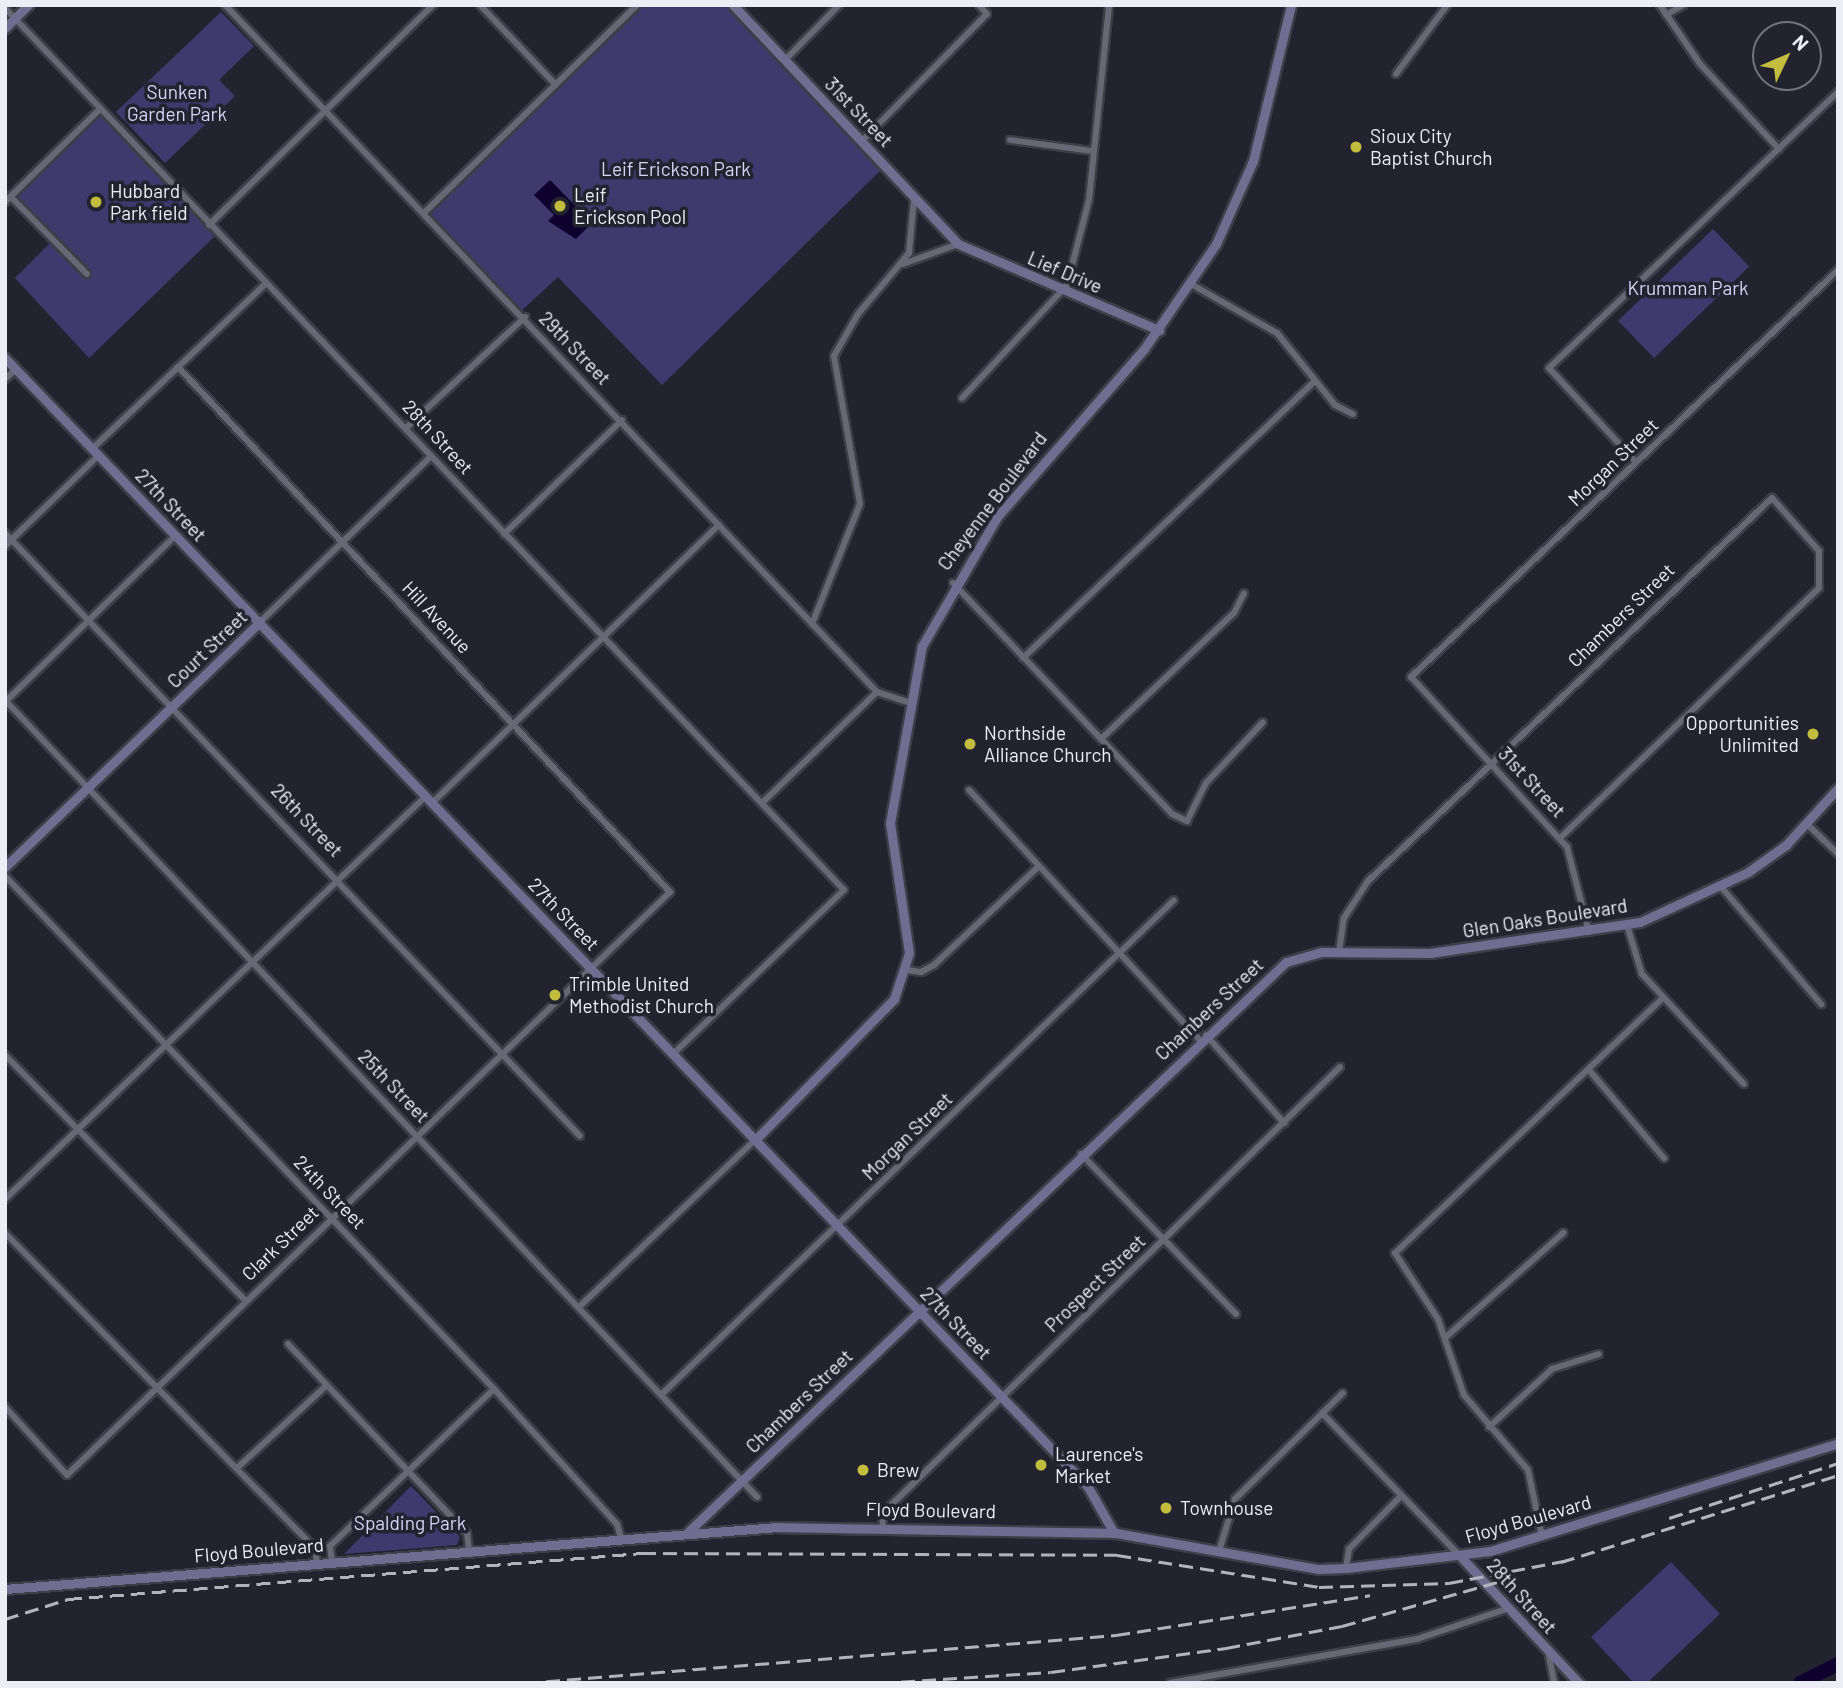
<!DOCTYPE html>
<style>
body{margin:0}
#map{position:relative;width:1843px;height:1688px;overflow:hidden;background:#23232f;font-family:Barlow,sans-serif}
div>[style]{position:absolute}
.green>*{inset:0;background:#3f396d;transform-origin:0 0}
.water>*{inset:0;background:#0e0130}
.river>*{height:14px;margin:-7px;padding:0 7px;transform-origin:7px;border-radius:7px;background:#0e0130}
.roads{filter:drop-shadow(2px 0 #3e3e48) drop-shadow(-2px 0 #3e3e48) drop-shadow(0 2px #3e3e48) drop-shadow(0 -2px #3e3e48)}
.street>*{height:6px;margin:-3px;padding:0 3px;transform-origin:3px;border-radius:3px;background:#676775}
.secondary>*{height:9px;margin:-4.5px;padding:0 4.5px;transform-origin:4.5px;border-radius:4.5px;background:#706d91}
.rail>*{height:2.5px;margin-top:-1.25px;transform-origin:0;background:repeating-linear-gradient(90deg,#b3b3bd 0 14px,transparent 0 21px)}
.dots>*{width:19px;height:19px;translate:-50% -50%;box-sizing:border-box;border:4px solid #23232f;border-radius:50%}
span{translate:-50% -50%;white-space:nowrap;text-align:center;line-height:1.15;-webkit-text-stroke:7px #23232f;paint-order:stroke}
.park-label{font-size:19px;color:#d5d4f6}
.street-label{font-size:19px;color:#ededf6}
.poi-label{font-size:19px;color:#ededf6}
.left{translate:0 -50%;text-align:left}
.right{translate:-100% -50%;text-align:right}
.frame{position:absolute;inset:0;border:7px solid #ededf6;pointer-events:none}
.north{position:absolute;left:1752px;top:21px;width:70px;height:70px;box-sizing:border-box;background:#23232f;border:2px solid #74747f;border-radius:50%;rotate:46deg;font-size:19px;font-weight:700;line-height:28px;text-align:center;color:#ededf6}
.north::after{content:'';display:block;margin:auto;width:24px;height:32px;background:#c2bd3f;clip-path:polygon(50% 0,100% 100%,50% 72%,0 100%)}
</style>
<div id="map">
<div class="green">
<div style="clip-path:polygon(637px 5px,733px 5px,885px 166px,662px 385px,558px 277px,520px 312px,425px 212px)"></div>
<div style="clip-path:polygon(221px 12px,254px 46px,219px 80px,235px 96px,165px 163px,116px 112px)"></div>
<div style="clip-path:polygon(99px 114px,215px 236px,89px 358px,15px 278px,54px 239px,13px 197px)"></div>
<div style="left:1713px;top:229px;width:52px;height:132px;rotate:46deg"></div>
<div style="clip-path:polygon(411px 1486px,460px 1537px,457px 1545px,344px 1554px)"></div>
<div style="clip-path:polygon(1671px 1562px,1720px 1614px,1647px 1683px,1634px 1683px,1591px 1637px)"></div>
</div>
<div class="water">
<div style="clip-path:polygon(550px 180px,592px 223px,576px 239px,548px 221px,554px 215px,534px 195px)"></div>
</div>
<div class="river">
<div style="left:1800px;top:1683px;width:42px;rotate:-26.6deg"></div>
</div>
<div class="roads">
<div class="street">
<div style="left:225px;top:5px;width:947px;rotate:46.5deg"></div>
<div style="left:877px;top:692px;width:32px;rotate:18deg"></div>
<div style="left:480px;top:5px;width:110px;rotate:46.5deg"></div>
<div style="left:1660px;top:5px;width:71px;rotate:55.9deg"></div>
<div style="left:1700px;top:64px;width:116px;rotate:47.1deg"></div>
<div style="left:5px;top:8px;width:1217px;rotate:46.43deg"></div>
<div style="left:844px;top:890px;width:237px;rotate:136.2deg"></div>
<div style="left:1666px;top:15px;width:20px;rotate:-30deg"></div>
<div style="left:785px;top:60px;width:77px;rotate:-45.5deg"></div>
<div style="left:1396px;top:74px;width:86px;rotate:-53.5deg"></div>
<div style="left:1010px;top:140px;width:83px;rotate:7.6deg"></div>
<div style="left:862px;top:141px;width:178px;rotate:-45.5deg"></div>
<div style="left:987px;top:14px;width:12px;rotate:-132deg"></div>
<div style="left:11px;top:197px;width:108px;rotate:45.4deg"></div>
<div style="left:5px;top:202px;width:132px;rotate:-44.4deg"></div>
<div style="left:425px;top:212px;width:296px;rotate:-44.3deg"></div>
<div style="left:209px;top:225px;width:314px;rotate:-44.5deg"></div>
<div style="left:903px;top:264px;width:59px;rotate:-20deg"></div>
<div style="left:1191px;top:284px;width:99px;rotate:29.7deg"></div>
<div style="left:1277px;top:333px;width:92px;rotate:51.1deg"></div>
<div style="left:1335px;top:405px;width:20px;rotate:27deg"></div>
<div style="left:5px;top:379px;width:15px;rotate:-42deg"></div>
<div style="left:962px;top:398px;width:154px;rotate:-47.1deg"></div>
<div style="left:1067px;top:285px;width:88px;rotate:-75.5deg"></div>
<div style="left:1089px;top:200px;width:196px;rotate:-84.1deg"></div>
<div style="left:406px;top:428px;width:163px;rotate:-43deg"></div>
<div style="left:92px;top:449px;width:239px;rotate:-43.6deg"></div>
<div style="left:1636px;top:462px;width:128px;rotate:-132.8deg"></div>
<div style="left:1549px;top:368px;width:400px;rotate:-43.7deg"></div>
<div style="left:5px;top:533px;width:833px;rotate:46.36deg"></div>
<div style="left:504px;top:534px;width:164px;rotate:-44deg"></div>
<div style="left:5px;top:546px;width:131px;rotate:-44.1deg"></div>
<div style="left:953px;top:583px;width:318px;rotate:46.5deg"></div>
<div style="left:1172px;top:814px;width:17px;rotate:25deg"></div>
<div style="left:1187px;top:821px;width:42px;rotate:-63.4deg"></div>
<div style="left:1206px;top:783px;width:83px;rotate:-46.9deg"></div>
<div style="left:260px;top:622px;width:238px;rotate:-44.1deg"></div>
<div style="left:812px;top:624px;width:129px;rotate:-68.2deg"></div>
<div style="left:860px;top:504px;width:150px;rotate:-100deg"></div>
<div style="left:834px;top:356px;width:48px;rotate:-60.3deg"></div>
<div style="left:858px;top:314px;width:80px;rotate:-50.1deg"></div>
<div style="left:909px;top:253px;width:54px;rotate:-84.7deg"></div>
<div style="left:1023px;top:658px;width:402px;rotate:-43.5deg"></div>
<div style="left:5px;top:700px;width:1096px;rotate:46.66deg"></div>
<div style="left:6px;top:701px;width:238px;rotate:-44.3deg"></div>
<div style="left:1101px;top:739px;width:183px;rotate:-43.5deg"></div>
<div style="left:1234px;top:613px;width:22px;rotate:-63deg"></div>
<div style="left:969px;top:790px;width:340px;rotate:47.3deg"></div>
<div style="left:433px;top:802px;width:398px;rotate:-44.1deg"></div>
<div style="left:763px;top:802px;width:158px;rotate:-44deg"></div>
<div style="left:1807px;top:824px;width:43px;rotate:44.1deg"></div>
<div style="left:5px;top:876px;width:709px;rotate:46.37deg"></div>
<div style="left:494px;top:1389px;width:183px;rotate:47.7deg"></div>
<div style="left:617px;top:1524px;width:15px;rotate:74deg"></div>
<div style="left:1722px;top:888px;width:153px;rotate:49.5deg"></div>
<div style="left:1627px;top:925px;width:51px;rotate:73deg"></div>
<div style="left:1642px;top:974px;width:150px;rotate:47.2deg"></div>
<div style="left:1589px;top:932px;width:88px;rotate:-104.5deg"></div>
<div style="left:1567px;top:847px;width:231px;rotate:-132.5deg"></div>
<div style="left:1411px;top:677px;width:590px;rotate:-43.63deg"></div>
<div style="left:1339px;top:952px;width:34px;rotate:-82deg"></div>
<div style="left:1344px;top:918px;width:44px;rotate:-57deg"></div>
<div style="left:1368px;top:881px;width:557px;rotate:-43.47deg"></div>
<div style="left:1772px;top:498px;width:71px;rotate:48.4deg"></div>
<div style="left:1819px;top:551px;width:37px;rotate:90deg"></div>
<div style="left:1819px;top:588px;width:360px;rotate:136deg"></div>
<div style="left:907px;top:970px;width:14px;rotate:8deg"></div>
<div style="left:921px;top:972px;width:15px;rotate:-28deg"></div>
<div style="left:934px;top:965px;width:144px;rotate:-43.3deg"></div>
<div style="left:1206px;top:1035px;width:118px;rotate:48.4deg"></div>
<div style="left:5px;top:1055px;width:343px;rotate:45.6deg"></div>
<div style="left:1589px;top:1070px;width:116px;rotate:49.6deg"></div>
<div style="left:1081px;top:1154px;width:223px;rotate:45.9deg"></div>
<div style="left:5px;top:1199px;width:583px;rotate:-43.75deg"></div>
<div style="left:5px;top:1233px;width:443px;rotate:45.5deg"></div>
<div style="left:315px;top:1549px;width:14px;rotate:82deg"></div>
<div style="left:580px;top:1306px;width:241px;rotate:-43.5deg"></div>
<div style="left:1446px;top:1337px;width:157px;rotate:-41.6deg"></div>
<div style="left:288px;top:1344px;width:260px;rotate:46.6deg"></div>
<div style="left:467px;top:1533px;width:17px;rotate:83deg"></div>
<div style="left:662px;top:1394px;width:711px;rotate:-43.97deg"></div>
<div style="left:5px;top:1407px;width:92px;rotate:47.6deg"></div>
<div style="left:67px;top:1475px;width:839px;rotate:-44.03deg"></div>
<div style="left:670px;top:892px;width:720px;rotate:-133.14deg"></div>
<div style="left:1322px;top:1413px;width:197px;rotate:46deg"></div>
<div style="left:1489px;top:1427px;width:86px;rotate:-42.6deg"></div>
<div style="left:1552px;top:1369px;width:49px;rotate:-17.7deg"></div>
<div style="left:237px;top:1468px;width:122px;rotate:-42.7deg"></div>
<div style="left:883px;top:1526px;width:12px;rotate:-95deg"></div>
<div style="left:882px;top:1514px;width:640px;rotate:-44.3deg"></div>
<div style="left:1542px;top:1536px;width:67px;rotate:-102deg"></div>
<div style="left:1528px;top:1470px;width:99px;rotate:-130.5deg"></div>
<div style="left:1464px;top:1395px;width:80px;rotate:-108.9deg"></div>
<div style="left:1438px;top:1319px;width:79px;rotate:-123.1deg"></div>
<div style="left:1395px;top:1253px;width:370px;rotate:-43.6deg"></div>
<div style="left:1219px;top:1551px;width:54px;rotate:-72.9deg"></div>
<div style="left:1235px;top:1499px;width:151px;rotate:-44.5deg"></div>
<div style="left:332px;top:1561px;width:15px;rotate:-98deg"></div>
<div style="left:330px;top:1546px;width:227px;rotate:-43.8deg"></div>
<div style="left:1346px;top:1568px;width:19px;rotate:-81deg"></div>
<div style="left:1349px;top:1549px;width:73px;rotate:-45.6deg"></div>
<div style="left:1548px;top:1651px;width:33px;rotate:79deg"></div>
<div style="left:1170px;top:1683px;width:251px;rotate:-10.1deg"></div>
<div style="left:1417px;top:1639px;width:97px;rotate:-18.6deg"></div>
</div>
<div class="secondary">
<div style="left:733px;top:5px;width:328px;rotate:46.7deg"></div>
<div style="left:958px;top:244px;width:219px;rotate:23.2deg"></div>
<div style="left:5px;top:28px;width:33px;rotate:-45deg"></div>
<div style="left:5px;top:358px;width:1564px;rotate:46.19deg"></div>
<div style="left:1088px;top:1487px;width:53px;rotate:60.5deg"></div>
<div style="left:5px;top:867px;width:354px;rotate:-43.9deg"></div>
<div style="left:755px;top:1140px;width:198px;rotate:-45.4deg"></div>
<div style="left:894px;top:999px;width:48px;rotate:-71.9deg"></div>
<div style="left:909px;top:953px;width:131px;rotate:-98.3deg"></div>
<div style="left:890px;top:823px;width:180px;rotate:-79.8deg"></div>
<div style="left:922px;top:646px;width:149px;rotate:-59.8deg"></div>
<div style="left:997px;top:517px;width:223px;rotate:-48.8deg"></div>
<div style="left:1144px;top:349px;width:127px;rotate:-55.6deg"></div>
<div style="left:1216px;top:244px;width:91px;rotate:-66deg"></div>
<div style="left:1253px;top:161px;width:161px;rotate:-76.3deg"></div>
<div style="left:689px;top:1531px;width:825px;rotate:-43.62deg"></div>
<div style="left:1286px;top:962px;width:37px;rotate:-16deg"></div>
<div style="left:1322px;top:952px;width:108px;rotate:0.5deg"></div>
<div style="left:1430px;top:953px;width:212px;rotate:-8.4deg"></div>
<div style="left:1640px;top:922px;width:119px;rotate:-24.8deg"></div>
<div style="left:1748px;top:872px;width:47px;rotate:-35.4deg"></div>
<div style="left:1786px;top:845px;width:77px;rotate:-47.6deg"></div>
<div style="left:1460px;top:1556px;width:174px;rotate:46.9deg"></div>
<div style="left:5px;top:1589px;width:774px;rotate:-4.59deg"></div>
<div style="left:777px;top:1527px;width:339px;rotate:1deg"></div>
<div style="left:1116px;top:1533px;width:206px;rotate:10.1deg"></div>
<div style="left:1319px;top:1569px;width:27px;rotate:-2deg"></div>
<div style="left:1346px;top:1568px;width:145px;rotate:-6.7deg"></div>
<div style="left:1490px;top:1551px;width:364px;rotate:-17.2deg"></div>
</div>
</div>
<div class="rail">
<div style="left:1669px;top:1518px;width:178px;rotate:-18deg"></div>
<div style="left:1561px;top:1562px;width:290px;rotate:-17.4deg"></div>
<div style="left:5px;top:1619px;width:66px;rotate:-17.6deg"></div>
<div style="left:68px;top:1599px;width:576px;rotate:-4.58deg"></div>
<div style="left:642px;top:1553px;width:475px;rotate:0.2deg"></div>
<div style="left:1117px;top:1555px;width:205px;rotate:9deg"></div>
<div style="left:1319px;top:1587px;width:130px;rotate:-1.8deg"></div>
<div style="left:1449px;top:1583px;width:122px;rotate:-10.9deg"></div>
<div style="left:525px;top:1683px;width:593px;rotate:-4.64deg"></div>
<div style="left:1116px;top:1635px;width:257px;rotate:-8.9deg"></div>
<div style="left:880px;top:1683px;width:171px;rotate:-3.7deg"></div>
<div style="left:1051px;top:1672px;width:177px;rotate:-7.8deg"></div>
<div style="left:1226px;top:1648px;width:118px;rotate:-10.7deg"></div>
<div style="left:1342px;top:1626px;width:165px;rotate:-15.8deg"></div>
</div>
<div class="dots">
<div style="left:1356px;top:147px;background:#c2bd3f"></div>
<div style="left:96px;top:202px;background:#c2bd3f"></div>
<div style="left:560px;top:206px;background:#c2bd3f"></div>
<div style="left:1813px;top:734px;background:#c2bd3f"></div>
<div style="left:970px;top:744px;background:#c2bd3f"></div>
<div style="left:555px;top:995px;background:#c2bd3f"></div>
<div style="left:1041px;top:1465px;background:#c2bd3f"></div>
<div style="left:863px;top:1470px;background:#c2bd3f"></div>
<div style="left:1166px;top:1508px;background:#c2bd3f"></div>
</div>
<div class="park-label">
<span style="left:177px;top:103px">Sunken<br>Garden Park</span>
<span style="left:676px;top:169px">Leif Erickson Park</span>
<span style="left:1688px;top:288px">Krumman Park</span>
<span style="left:410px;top:1523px">Spalding Park</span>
</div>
<div class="street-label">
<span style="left:859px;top:112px;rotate:46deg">31st Street</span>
<span style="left:1065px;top:272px;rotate:23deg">Lief Drive</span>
<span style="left:575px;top:348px;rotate:46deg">29th Street</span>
<span style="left:438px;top:437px;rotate:47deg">28th Street</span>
<span style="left:1613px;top:462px;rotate:-44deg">Morgan Street</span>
<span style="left:992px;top:501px;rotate:-53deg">Cheyenne Boulevard</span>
<span style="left:171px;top:505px;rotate:46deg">27th Street</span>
<span style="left:1621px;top:615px;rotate:-44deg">Chambers Street</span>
<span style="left:437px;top:617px;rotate:47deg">Hill Avenue</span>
<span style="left:207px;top:649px;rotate:-44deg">Court Street</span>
<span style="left:1532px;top:782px;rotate:47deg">31st Street</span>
<span style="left:307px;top:820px;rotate:46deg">26th Street</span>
<span style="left:564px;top:914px;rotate:46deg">27th Street</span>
<span style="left:1545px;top:918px;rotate:-9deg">Glen Oaks Boulevard</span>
<span style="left:1209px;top:1009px;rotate:-43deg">Chambers Street</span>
<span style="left:394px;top:1086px;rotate:46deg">25th Street</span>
<span style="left:907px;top:1136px;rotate:-44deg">Morgan Street</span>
<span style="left:330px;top:1192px;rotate:46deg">24th Street</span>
<span style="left:280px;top:1243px;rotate:-44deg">Clark Street</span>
<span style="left:1095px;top:1283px;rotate:-44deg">Prospect Street</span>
<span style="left:956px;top:1323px;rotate:46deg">27th Street</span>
<span style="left:799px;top:1401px;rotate:-44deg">Chambers Street</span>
<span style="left:931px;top:1510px;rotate:1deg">Floyd Boulevard</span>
<span style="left:1528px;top:1519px;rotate:-16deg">Floyd Boulevard</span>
<span style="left:259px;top:1550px;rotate:-5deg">Floyd Boulevard</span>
<span style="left:1522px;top:1596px;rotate:48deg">28th Street</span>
</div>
<div class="poi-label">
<span class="left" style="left:1370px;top:147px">Sioux City<br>Baptist Church</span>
<span class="left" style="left:110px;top:202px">Hubbard<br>Park field</span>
<span class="left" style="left:574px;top:206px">Leif<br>Erickson Pool</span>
<span class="right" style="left:1799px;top:734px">Opportunities<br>Unlimited</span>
<span class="left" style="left:984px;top:744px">Northside<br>Alliance Church</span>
<span class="left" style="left:569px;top:995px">Trimble United<br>Methodist Church</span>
<span class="left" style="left:1055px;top:1465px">Laurence's<br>Market</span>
<span class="left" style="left:877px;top:1470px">Brew</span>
<span class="left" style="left:1180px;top:1508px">Townhouse</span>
</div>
<div class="frame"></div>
<div class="north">N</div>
</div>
